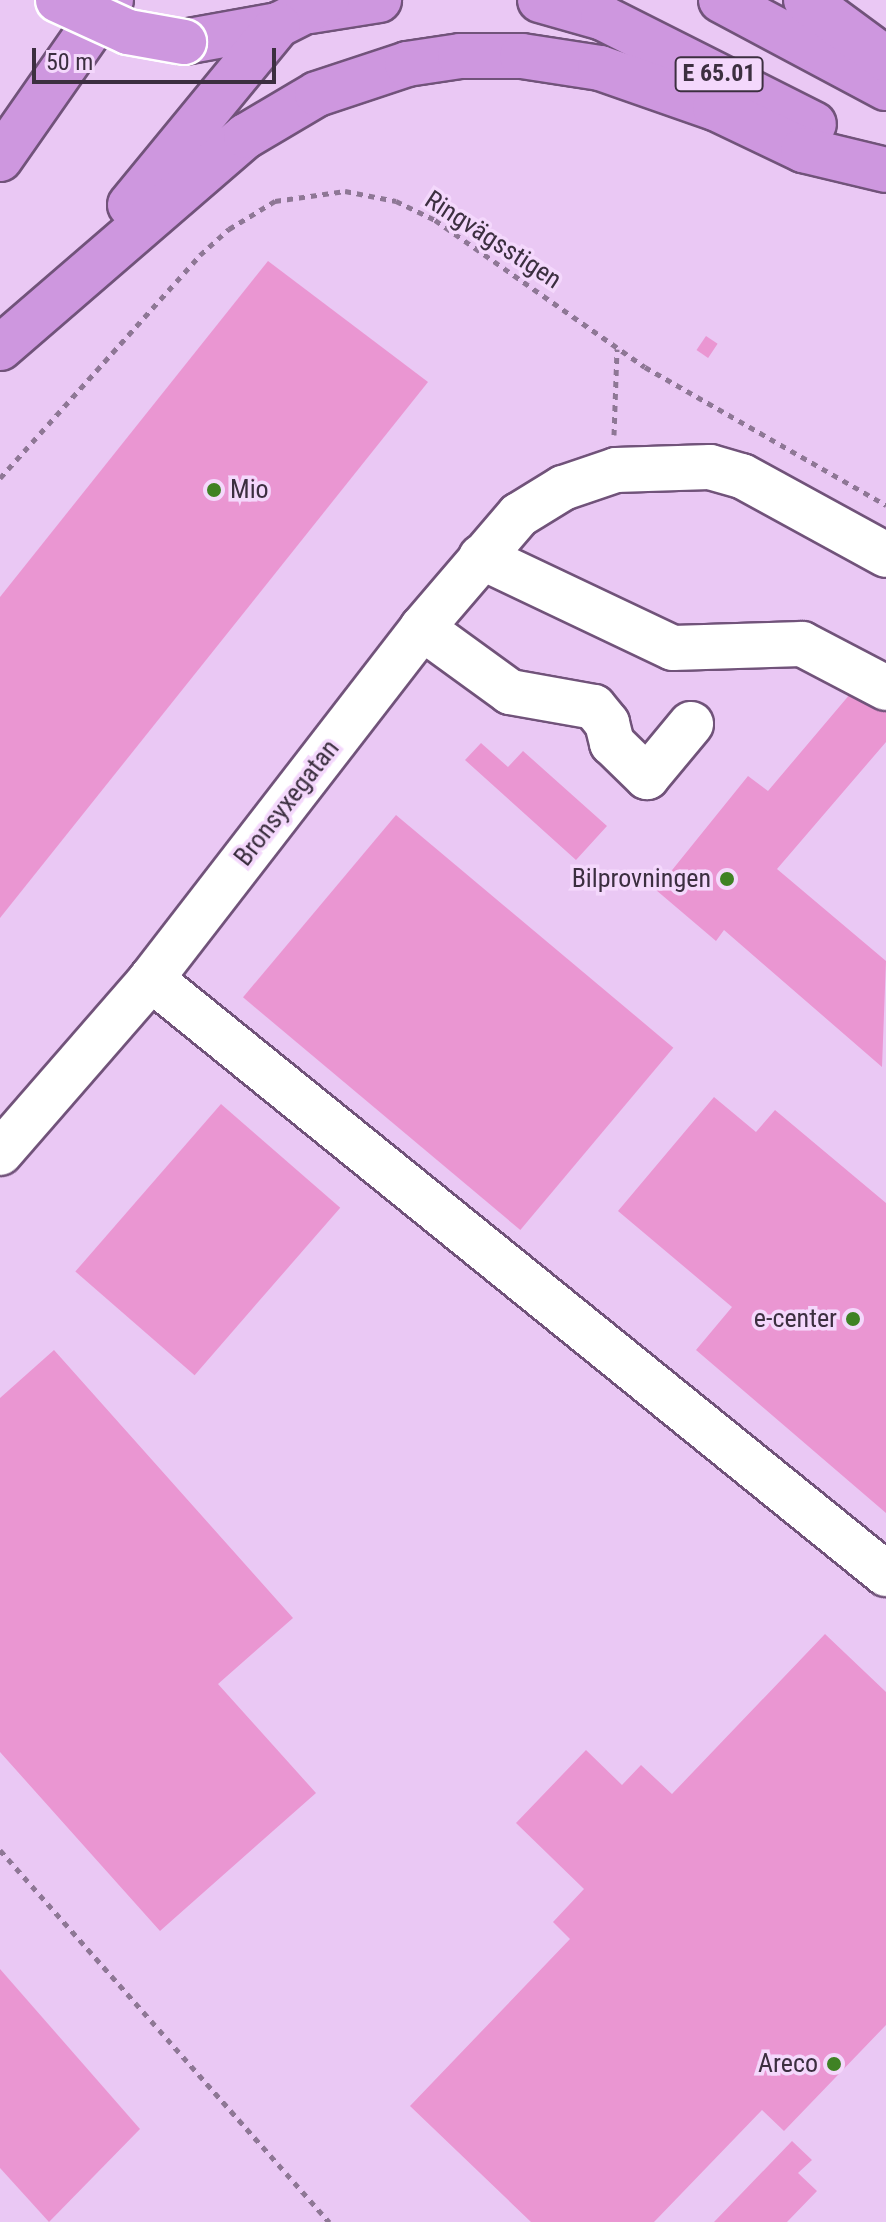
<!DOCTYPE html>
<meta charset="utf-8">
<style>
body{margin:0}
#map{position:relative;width:886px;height:2222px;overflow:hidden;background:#eac8f4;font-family:"Roboto Condensed",sans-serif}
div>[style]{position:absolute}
.building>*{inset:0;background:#ea96d2;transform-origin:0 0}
.path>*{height:5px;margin-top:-2.5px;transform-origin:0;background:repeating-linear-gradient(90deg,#8e7795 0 6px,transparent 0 12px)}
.roads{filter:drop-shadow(2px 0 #71537a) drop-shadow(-2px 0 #71537a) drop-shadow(0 2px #71537a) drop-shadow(0 -2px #71537a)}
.minor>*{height:44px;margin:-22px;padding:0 22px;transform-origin:22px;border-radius:22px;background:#fff}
.highway>*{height:44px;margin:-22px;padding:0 22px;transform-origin:22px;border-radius:22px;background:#ce97df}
.bridges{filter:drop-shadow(2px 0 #fff) drop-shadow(-2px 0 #fff) drop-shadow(0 2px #fff) drop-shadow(0 -2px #fff)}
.highway-bridge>*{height:44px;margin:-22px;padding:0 22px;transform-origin:22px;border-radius:22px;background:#ce97df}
.dots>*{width:22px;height:22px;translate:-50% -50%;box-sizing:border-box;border:4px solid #f4d8fc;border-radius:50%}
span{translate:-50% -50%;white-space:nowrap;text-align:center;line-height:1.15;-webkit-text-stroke:7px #f4d8fc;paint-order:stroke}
.shield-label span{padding:2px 6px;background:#f4d8fc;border:2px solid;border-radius:6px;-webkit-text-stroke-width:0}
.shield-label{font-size:24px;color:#3c2f40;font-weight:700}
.street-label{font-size:26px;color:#3c2f40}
.poi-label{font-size:26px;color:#3c2f40}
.left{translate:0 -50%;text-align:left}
.right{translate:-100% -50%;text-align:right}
.scale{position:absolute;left:32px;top:48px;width:244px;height:36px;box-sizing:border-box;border:4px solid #3c2f40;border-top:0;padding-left:10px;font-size:24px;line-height:28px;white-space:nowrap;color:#3c2f40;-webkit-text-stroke:6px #f4d8fc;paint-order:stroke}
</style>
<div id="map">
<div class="building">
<div style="clip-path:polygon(268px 261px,428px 382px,0 918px,0 597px)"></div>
<div style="left:706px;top:336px;width:14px;height:17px;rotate:34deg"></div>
<div style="clip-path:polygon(856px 687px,886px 712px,886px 742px,777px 869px,886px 961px,882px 1067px,724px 930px,716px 941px,656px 890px,748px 776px,768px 791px)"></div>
<div style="clip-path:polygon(481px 743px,508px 767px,523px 751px,607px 826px,576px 860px,465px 760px)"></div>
<div style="left:396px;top:815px;width:362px;height:238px;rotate:40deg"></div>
<div style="clip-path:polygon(714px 1097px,756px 1132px,775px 1110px,886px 1203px,886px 1513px,696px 1350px,732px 1307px,618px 1211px)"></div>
<div style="left:221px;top:1104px;width:158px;height:222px;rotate:41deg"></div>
<div style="clip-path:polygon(54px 1350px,293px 1618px,218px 1684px,316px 1793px,160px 1931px,0 1752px,0 1398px)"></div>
<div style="clip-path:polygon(825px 1634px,886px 1692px,886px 2025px,784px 2131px,762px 2110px,654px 2222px,531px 2222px,410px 2106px,570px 1939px,553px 1922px,584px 1889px,516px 1823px,586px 1750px,622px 1785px,641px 1765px,672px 1794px)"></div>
<div style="clip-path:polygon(0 1969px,140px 2129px,49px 2222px,0 2168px)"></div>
<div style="clip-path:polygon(792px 2141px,812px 2160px,798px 2173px,817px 2191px,787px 2222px,714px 2222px)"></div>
</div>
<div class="path">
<div style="left:614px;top:435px;width:86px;rotate:-88deg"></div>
<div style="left:0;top:478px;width:300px;rotate:-48.1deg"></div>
<div style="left:200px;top:255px;width:39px;rotate:-42deg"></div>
<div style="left:229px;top:229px;width:54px;rotate:-31.3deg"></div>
<div style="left:275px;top:201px;width:71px;rotate:-8.1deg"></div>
<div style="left:345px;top:191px;width:52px;rotate:11.1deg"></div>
<div style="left:396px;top:201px;width:43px;rotate:26deg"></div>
<div style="left:435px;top:220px;width:256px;rotate:35deg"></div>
<div style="left:645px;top:367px;width:278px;rotate:29.8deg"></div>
<div style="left:0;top:1850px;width:497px;rotate:48.5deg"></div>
</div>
<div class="roads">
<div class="minor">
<div style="left:481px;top:557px;width:212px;rotate:25.4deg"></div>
<div style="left:673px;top:648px;width:129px;rotate:-1.8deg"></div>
<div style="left:802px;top:644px;width:95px;rotate:27.6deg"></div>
<div style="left:422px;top:628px;width:109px;rotate:36deg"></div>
<div style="left:510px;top:692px;width:85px;rotate:10.1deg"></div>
<div style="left:594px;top:707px;width:21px;rotate:51deg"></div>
<div style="left:607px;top:723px;width:21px;rotate:76deg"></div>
<div style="left:612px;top:743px;width:49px;rotate:44.2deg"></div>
<div style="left:647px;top:777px;width:69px;rotate:-50.3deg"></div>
<div style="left:151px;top:979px;width:946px;rotate:38.99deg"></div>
<div style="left:0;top:1153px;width:230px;rotate:-49deg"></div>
<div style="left:151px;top:979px;width:443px;rotate:-52.3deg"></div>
<div style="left:422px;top:628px;width:149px;rotate:-49.4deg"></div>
<div style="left:519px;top:515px;width:52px;rotate:-31.5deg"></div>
<div style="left:563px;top:488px;width:56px;rotate:-18.8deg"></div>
<div style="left:616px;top:470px;width:94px;rotate:-1.8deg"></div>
<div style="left:710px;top:467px;width:33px;rotate:16deg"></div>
<div style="left:742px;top:476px;width:164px;rotate:28.7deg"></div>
</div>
<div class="highway">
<div style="left:540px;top:0;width:66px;rotate:15.9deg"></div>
<div style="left:603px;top:18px;width:236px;rotate:26.7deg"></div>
<div style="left:721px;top:0;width:187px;rotate:28.1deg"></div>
<div style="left:806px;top:0;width:99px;rotate:36.4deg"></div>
<div style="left:310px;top:11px;width:70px;rotate:-9.1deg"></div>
<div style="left:184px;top:42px;width:96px;rotate:-10.3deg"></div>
<div style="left:278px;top:25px;width:55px;rotate:-27deg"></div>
<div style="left:0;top:159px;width:194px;rotate:-55.1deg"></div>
<div style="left:130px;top:205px;width:233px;rotate:-50.6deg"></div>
<div style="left:0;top:348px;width:325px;rotate:-40.8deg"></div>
<div style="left:246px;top:136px;width:82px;rotate:-30.6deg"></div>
<div style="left:317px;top:94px;width:95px;rotate:-18.4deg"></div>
<div style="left:407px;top:64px;width:54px;rotate:-8.6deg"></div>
<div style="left:460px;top:56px;width:62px"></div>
<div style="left:522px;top:56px;width:79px;rotate:8.7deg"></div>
<div style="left:600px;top:68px;width:122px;rotate:19.2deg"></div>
<div style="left:715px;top:108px;width:98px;rotate:25.5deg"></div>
<div style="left:803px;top:150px;width:85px;rotate:13.5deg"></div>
</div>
</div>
<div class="bridges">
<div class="highway-bridge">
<div style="left:58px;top:0;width:77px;rotate:24.6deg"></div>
<div style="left:128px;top:32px;width:57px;rotate:10.1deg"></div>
</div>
</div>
<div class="dots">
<div style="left:214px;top:490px;background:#3f8224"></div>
<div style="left:727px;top:879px;background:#3f8224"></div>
<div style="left:853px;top:1319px;background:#3f8224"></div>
<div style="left:834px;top:2064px;background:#3f8224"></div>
</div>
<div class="shield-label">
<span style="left:719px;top:74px">E 65.01</span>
</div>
<div class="street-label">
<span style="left:493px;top:240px;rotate:33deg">Ringvägsstigen</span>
<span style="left:287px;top:803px;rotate:-52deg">Bronsyxegatan</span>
</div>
<div class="poi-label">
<span class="left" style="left:230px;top:490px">Mio</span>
<span class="right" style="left:711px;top:879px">Bilprovningen</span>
<span class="right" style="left:837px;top:1319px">e-center</span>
<span class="right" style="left:818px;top:2064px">Areco</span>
</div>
<div class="scale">50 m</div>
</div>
